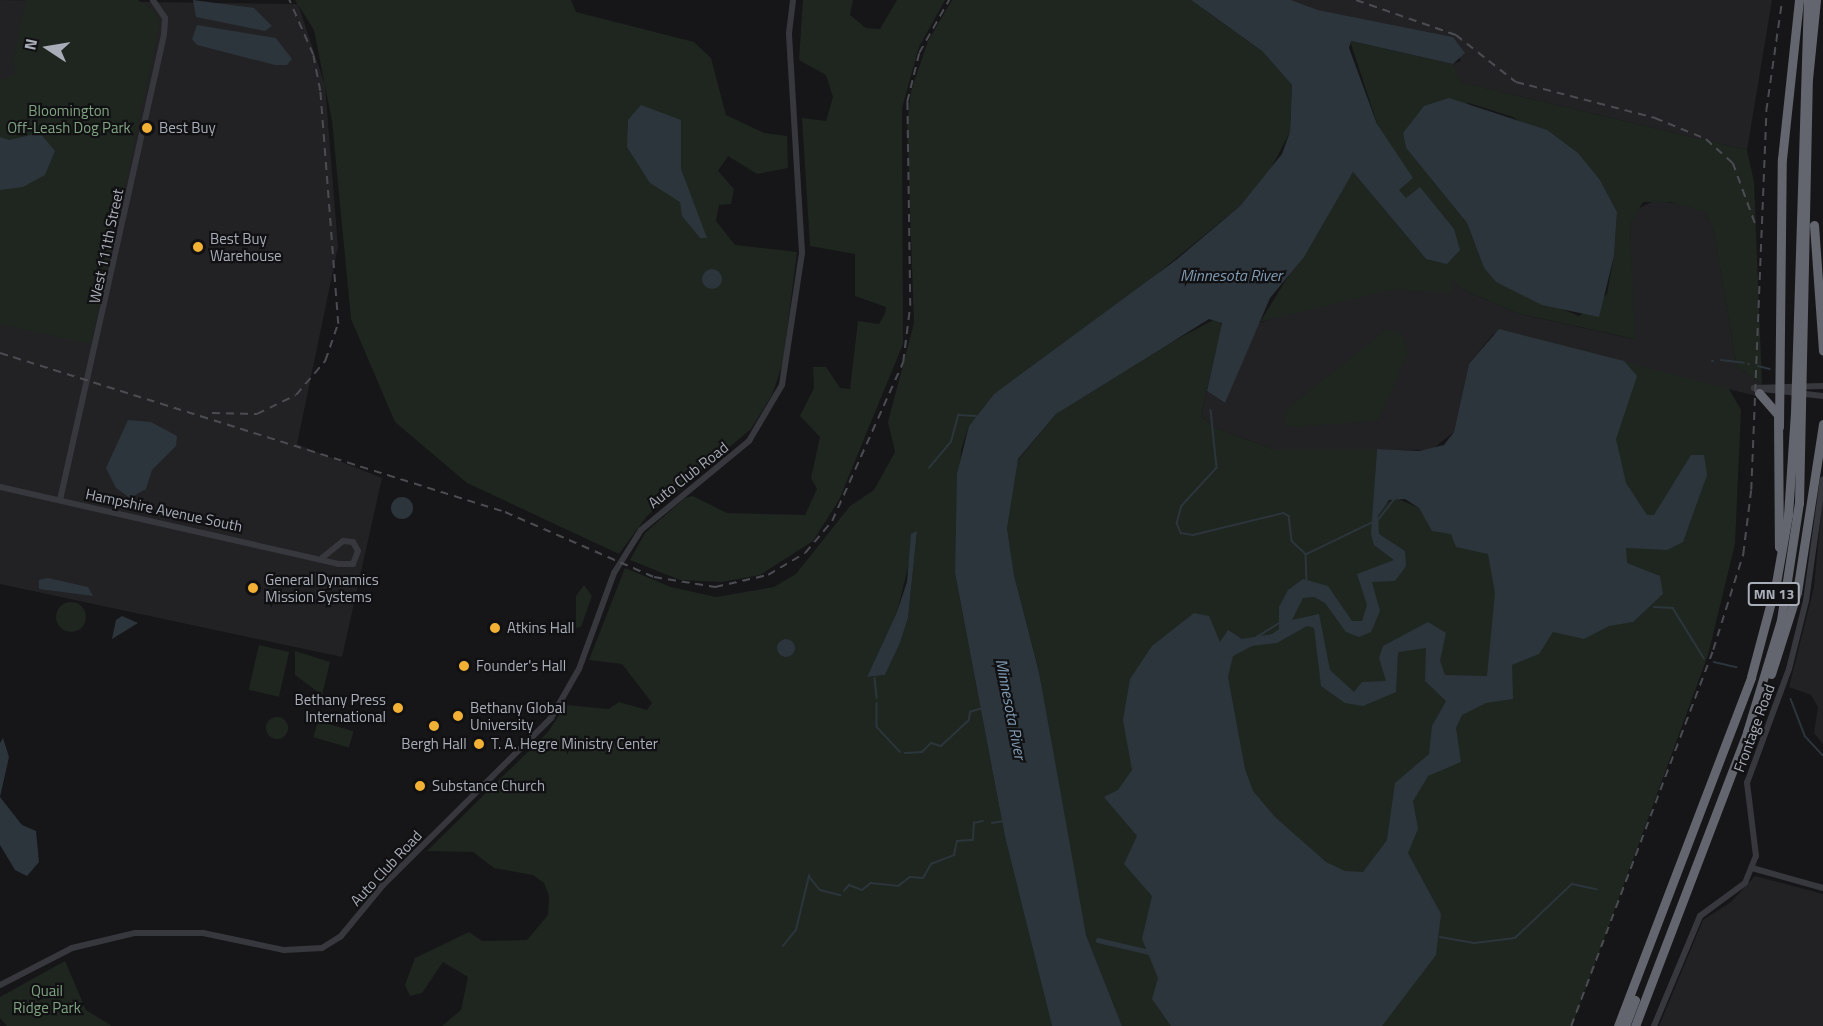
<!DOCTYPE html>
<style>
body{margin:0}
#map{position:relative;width:1823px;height:1026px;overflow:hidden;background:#161618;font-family:"Titillium Web",sans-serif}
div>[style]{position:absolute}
.built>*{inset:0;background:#222225}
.green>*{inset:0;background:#1e261f;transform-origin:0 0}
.round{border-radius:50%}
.water>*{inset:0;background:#2c353c}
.stream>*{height:1.5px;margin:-0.75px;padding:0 0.75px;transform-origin:0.75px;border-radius:0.75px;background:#2c353c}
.canal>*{height:4.5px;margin:-2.25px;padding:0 2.25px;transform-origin:2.25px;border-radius:2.25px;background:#2c353c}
.minor>*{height:6px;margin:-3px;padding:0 3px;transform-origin:3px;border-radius:3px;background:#37383d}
.highway>*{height:9px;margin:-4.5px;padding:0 4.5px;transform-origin:4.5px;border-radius:4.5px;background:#63666e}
.rail>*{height:1.5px;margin-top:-0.75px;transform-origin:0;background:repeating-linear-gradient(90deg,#4a4c52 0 8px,transparent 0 14px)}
.dots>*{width:16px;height:16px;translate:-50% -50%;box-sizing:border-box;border:3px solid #111113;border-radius:50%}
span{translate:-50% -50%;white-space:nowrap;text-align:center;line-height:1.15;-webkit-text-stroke:4.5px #111113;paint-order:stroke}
.shield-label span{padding:2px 4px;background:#111113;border:2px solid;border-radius:4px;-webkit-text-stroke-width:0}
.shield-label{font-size:14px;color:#a8adb8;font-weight:700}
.park-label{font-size:15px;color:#7fa381}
.poi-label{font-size:15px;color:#a8adb8}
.left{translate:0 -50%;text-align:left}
.right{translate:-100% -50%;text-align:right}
.street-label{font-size:15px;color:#a8adb8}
.water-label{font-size:16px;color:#7f9bb3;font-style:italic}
.north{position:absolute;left:18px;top:18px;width:60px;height:60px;-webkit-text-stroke:4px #111113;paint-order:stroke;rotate:282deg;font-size:16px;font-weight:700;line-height:24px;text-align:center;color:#a8adb8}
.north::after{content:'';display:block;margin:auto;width:21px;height:27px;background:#a8adb8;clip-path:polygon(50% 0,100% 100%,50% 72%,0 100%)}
</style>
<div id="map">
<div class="built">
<div style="clip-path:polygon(0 0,298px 4px,325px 85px,338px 247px,297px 444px,382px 478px,342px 657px,0 584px)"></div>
<div style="clip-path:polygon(1291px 0,1772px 0,1747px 150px,1459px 82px,1453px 64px,1461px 61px,1453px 37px,1318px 10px)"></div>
<div style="clip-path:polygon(1654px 201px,1696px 205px,1706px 212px,1714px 231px,1737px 367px,1762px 384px,1761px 397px,1494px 333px,1469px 364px,1454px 432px,1431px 450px,1273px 449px,1215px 428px,1201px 416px,1207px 391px,1225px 403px,1256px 324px,1436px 264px,1463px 290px,1520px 314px,1634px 339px,1630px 224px,1635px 210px)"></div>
<div style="clip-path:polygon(1823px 494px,1823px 744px,1814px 733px,1818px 707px,1811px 695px,1789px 687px,1814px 587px)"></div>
<div style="clip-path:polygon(1755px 876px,1823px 894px,1823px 1026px,1659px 1026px,1703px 920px,1731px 902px)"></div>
</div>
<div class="green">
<div style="clip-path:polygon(26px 0,138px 0,156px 12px,160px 23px,91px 344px,0 324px,0 86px,1px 80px,15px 75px,13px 60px)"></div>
<div style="clip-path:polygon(295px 0,571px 0,576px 12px,694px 42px,711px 58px,726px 115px,764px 133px,787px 136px,788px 168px,757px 174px,728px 156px,718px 171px,734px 189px,731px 204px,719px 205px,716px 221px,735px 245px,797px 252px,783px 363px,772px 395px,751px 429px,647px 516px,619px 554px,467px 483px,395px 422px,351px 319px,332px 121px,314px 30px)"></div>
<div style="clip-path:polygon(803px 0,853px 0,850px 15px,866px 28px,880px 29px,897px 0,945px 0,919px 47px,902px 108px,903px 344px,839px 500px,813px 541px,760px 575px,722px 582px,680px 580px,630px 560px,645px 533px,685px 498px,693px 496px,727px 513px,805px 515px,817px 489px,811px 478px,820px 437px,800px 416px,814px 388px,813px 367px,826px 367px,840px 388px,850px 389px,858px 321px,879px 324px,885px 314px,886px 307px,855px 296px,855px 254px,810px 246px,802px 118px,826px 121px,833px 97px,826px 75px,799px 60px)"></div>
<div style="clip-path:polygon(evenodd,952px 0,1191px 0,1262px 51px,1292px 85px,1290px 132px,1266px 178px,1240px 206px,1152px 278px,1190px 286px,1036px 366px,994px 394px,969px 426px,961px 450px,955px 573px,1005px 837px,1052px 1026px,442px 1026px,461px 1010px,468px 977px,443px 962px,422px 993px,410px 996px,405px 985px,415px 958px,469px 932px,482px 941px,527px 940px,548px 915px,549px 896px,544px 883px,533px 875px,494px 868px,473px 852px,427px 851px,548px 732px,566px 705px,609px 709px,619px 702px,647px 710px,652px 703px,622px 664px,589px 660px,625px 568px,671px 587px,716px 597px,774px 587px,796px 574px,850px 506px,874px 490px,895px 452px,888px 422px,914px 323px,907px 123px,911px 91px,928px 41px,952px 0,917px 531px,908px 618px,900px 643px,885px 675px,867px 677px,897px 612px,917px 531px)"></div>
<div style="clip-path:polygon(evenodd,1350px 41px,1453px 64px,1460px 82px,1747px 150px,1754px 182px,1762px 384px,1737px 367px,1714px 232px,1706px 212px,1671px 202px,1643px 202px,1630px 224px,1635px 339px,1520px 314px,1463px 290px,1451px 279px,1453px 293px,1393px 289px,1260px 322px,1353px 172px,1426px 259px,1420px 188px,1405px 199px,1399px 190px,1350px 41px,1469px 103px,1513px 117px,1600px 180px,1617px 212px,1614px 256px,1607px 294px,1579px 316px,1496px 282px,1484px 268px,1467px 223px,1406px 148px,1403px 133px,1469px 103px)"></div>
<div style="clip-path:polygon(1217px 318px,1222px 325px,1201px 416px,1215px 428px,1273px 449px,1377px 449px,1372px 530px,1383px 505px,1396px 498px,1419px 508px,1433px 530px,1469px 364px,1499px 329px,1729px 389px,1741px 410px,1735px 544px,1708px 655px,1572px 1026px,1122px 1026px,1086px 935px,1071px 867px,1039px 671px,1014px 575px,1007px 528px,1008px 492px,1018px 460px,1056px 414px,1138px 360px)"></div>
<div style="clip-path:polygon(1387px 329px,1401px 333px,1408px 353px,1378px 421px,1287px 427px,1284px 417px,1293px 404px)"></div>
<div style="clip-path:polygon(584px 585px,592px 596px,581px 627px,576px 628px,576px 596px)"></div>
<div class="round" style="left:56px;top:602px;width:30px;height:30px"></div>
<div style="left:259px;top:645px;width:31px;height:46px;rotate:13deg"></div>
<div style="clip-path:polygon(295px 651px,330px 662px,322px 695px,295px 675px)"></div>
<div class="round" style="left:266px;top:717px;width:22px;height:22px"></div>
<div style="left:318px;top:721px;width:37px;height:17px;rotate:16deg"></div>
<div style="clip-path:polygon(65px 961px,86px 1010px,112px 1026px,7px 1026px,0 1018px,0 997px)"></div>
</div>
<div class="water">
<div style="clip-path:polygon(193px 0,254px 8px,272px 26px,265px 31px,196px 17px)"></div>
<div style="clip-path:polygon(1191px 0,1291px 0,1318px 10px,1453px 37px,1465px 53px,1453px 64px,1351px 41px,1349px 48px,1377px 124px,1413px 178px,1399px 190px,1406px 198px,1420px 187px,1454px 229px,1460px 250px,1447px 264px,1426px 259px,1353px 172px,1304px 257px,1270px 298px,1225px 403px,1207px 391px,1222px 323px,1209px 319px,1056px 414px,1018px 459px,1007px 528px,1014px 575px,1039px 672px,1086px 935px,1122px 1026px,1052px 1026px,1005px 837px,955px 573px,957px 474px,969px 426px,994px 394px,1176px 260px,1240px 206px,1282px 154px,1290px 132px,1292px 85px,1262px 51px)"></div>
<div style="clip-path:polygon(197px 25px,276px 38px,292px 59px,287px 65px,275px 65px,197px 45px,192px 39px)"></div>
<div style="clip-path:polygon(1449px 98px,1547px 130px,1578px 153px,1600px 180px,1617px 212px,1614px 256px,1599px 317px,1542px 305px,1496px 282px,1484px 268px,1467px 223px,1406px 148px,1403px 133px,1424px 106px)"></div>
<div style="clip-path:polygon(641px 105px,681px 120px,681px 169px,707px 238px,700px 238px,682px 216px,680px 202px,650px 183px,627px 147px,628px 120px)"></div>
<div style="clip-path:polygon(40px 133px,55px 151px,45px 175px,23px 187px,0 190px,0 137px,9px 140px)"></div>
<div class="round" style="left:702px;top:269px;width:20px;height:20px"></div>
<div style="clip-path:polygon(evenodd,1499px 329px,1624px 361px,1637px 376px,1616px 439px,1626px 483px,1647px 515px,1654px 515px,1691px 455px,1704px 455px,1707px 475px,1683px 542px,1667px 550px,1626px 548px,1627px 563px,1660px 576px,1663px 594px,1633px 622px,1609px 626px,1584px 639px,1553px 632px,1539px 654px,1512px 665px,1513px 699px,1486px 703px,1462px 715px,1456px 728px,1461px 762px,1428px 776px,1413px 801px,1418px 829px,1408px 853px,1441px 914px,1436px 955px,1382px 1026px,1171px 1026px,1152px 999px,1158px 978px,1142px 939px,1152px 896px,1124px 864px,1137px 836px,1104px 797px,1118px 790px,1132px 770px,1123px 720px,1130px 679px,1152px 646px,1194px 613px,1209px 616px,1220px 642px,1228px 630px,1242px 639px,1272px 634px,1279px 629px,1279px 607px,1288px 590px,1303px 579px,1328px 586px,1352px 621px,1362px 621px,1367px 605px,1357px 574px,1394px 560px,1374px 545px,1371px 534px,1377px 449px,1419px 451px,1444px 445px,1454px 432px,1469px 364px,1499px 329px,1405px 499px,1419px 508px,1432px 531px,1451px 534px,1456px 547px,1488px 554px,1495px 593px,1487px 676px,1445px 675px,1440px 661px,1446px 633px,1428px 622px,1383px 646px,1379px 658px,1386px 681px,1362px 682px,1354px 692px,1330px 670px,1319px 614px,1292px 620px,1303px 598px,1314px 597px,1325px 603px,1346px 632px,1359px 637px,1371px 632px,1380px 611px,1372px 582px,1395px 581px,1406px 566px,1405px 551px,1379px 534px,1378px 516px,1389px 500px,1405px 499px,1499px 329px,1307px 626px,1314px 628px,1321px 686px,1345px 703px,1363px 706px,1396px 692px,1398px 652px,1426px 648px,1425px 681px,1446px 701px,1432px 726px,1429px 754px,1395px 783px,1387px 840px,1363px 872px,1345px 871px,1326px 862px,1275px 817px,1253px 791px,1245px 769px,1228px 677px,1233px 656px,1252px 646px,1277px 643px,1307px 626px)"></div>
<div style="clip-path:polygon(128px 420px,151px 422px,177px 436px,176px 446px,152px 470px,146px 489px,130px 498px,116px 488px,106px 468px)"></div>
<div class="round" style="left:391px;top:497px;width:22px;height:22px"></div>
<div style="clip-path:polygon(917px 531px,908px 618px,900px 643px,885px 675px,867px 677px,897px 612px,907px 582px,911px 534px)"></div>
<div style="clip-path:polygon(48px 578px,88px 587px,93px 596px,39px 589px,39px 580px)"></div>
<div style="clip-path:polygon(122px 616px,138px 623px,112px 639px,116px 620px)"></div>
<div class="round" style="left:777px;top:639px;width:18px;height:18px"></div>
<div style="clip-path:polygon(3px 738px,9px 757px,0 797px,22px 825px,36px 831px,39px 862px,27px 876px,15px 870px,0 845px,0 743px)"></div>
</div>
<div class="stream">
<div style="left:1721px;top:360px;width:23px;rotate:7deg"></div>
<div style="left:1712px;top:361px;width:1px"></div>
<div style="left:1748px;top:364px;width:1px"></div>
<div style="left:1758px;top:366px;width:12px;rotate:14deg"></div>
<div style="left:1211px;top:410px;width:58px;rotate:84.1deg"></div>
<div style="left:1217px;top:468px;width:52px;rotate:132.6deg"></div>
<div style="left:1182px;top:506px;width:18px;rotate:106deg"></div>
<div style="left:1177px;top:523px;width:11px;rotate:68deg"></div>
<div style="left:1181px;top:533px;width:12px;rotate:9deg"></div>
<div style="left:1193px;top:535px;width:93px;rotate:-13.7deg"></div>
<div style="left:1283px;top:513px;width:7px;rotate:27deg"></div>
<div style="left:1289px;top:516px;width:25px;rotate:83deg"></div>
<div style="left:1292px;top:541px;width:19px;rotate:43deg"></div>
<div style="left:1306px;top:554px;width:27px;rotate:88deg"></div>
<div style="left:929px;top:468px;width:34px;rotate:-50deg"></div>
<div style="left:951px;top:442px;width:28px;rotate:-75deg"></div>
<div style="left:958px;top:415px;width:18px;rotate:3deg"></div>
<div style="left:1378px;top:520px;width:31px;rotate:-52deg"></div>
<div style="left:1307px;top:554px;width:73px;rotate:-25.9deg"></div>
<div style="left:1654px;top:607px;width:19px;rotate:3deg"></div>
<div style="left:1673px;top:608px;width:59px;rotate:58.2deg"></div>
<div style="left:1257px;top:637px;width:25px;rotate:-32deg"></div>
<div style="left:1714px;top:662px;width:23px;rotate:13deg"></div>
<div style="left:875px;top:678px;width:20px;rotate:84deg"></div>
<div style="left:1791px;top:699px;width:40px;rotate:69deg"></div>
<div style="left:1805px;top:736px;width:26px;rotate:47deg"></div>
<div style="left:877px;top:703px;width:24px;rotate:90deg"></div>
<div style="left:877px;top:727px;width:34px;rotate:47deg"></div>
<div style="left:905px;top:753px;width:17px;rotate:-3deg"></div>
<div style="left:922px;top:752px;width:13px;rotate:-45deg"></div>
<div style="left:931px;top:743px;width:10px;rotate:17deg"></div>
<div style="left:941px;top:746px;width:38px;rotate:-43deg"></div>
<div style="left:969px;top:720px;width:8px;rotate:-83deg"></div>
<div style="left:970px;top:712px;width:13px;rotate:-18deg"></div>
<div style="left:992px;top:823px;width:11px;rotate:-10deg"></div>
<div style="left:844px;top:891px;width:8px;rotate:-50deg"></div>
<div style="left:849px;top:885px;width:14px;rotate:21deg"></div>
<div style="left:862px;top:890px;width:11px;rotate:-38deg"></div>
<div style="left:871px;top:883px;width:27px;rotate:6deg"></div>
<div style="left:898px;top:886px;width:15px;rotate:-37deg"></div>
<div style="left:910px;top:877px;width:13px;rotate:4deg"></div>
<div style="left:923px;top:878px;width:16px;rotate:-60deg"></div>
<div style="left:931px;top:864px;width:25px;rotate:-21deg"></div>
<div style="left:954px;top:855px;width:14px;rotate:-78deg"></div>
<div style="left:957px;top:841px;width:16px;rotate:-4deg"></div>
<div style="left:973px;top:840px;width:17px;rotate:-87deg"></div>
<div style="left:974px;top:823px;width:9px;rotate:-13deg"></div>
<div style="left:1440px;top:937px;width:36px;rotate:10deg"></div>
<div style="left:1475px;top:943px;width:40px;rotate:-7.1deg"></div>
<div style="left:1515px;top:938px;width:79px;rotate:-43.5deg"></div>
<div style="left:1572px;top:884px;width:25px;rotate:12deg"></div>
<div style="left:783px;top:946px;width:21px;rotate:-51deg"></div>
<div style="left:796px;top:930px;width:56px;rotate:-76.5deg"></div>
<div style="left:809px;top:876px;width:18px;rotate:52deg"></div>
<div style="left:820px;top:890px;width:21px;rotate:14deg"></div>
</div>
<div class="canal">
<div style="left:1098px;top:940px;width:57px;rotate:13.1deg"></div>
</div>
<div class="minor">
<div style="left:1823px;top:386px;width:69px;rotate:178.3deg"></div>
<div style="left:1754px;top:388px;width:69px;rotate:6.6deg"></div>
<div style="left:0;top:487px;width:347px;rotate:12.8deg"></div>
<div style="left:338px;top:564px;width:15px"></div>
<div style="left:353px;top:564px;width:14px;rotate:-69deg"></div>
<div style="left:358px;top:551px;width:10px;rotate:-119deg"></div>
<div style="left:353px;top:542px;width:10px;rotate:-174deg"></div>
<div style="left:343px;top:541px;width:26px;rotate:141deg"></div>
<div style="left:60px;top:500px;width:477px;rotate:-77.4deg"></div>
<div style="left:164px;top:34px;width:16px;rotate:-86deg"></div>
<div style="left:165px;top:18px;width:22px;rotate:-124deg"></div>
<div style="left:1752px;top:868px;width:74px;rotate:15.7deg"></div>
<div style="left:0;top:985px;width:81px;rotate:-27.2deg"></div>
<div style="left:72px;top:948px;width:65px;rotate:-13.4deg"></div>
<div style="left:135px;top:933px;width:68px"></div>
<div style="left:203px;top:933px;width:83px;rotate:11.9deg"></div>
<div style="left:284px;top:950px;width:38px;rotate:-3deg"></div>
<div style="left:322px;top:948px;width:22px;rotate:-32deg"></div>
<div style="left:341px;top:936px;width:66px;rotate:-50.5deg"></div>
<div style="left:383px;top:885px;width:237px;rotate:-44.8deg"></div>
<div style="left:551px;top:718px;width:56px;rotate:-60.3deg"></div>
<div style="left:579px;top:669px;width:102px;rotate:-70deg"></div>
<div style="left:614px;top:573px;width:51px;rotate:-57.9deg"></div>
<div style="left:641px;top:530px;width:140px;rotate:-39.5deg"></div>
<div style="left:749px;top:441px;width:65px;rotate:-59.5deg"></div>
<div style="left:782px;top:385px;width:134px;rotate:-81.4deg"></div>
<div style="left:802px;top:253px;width:220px;rotate:-93.4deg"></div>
<div style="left:789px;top:33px;width:33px;rotate:-83deg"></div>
<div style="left:1654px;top:1026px;width:119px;rotate:-67.3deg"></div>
<div style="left:1700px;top:916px;width:56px;rotate:-36.3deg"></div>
<div style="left:1745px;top:883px;width:29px;rotate:-68deg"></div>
<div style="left:1756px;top:856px;width:74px;rotate:-97deg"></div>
<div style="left:1747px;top:783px;width:121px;rotate:-69.8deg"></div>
<div style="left:1789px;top:669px;width:70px;rotate:-76deg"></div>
<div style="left:1806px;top:601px;width:123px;rotate:-82.1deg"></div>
</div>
<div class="highway">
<div style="left:1814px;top:225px;width:126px;rotate:85.9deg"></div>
<div style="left:1759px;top:393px;width:29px;rotate:49deg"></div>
<div style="left:1778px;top:415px;width:132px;rotate:89.6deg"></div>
<div style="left:1779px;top:427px;width:268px;rotate:-89.4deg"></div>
<div style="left:1782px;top:159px;width:160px;rotate:-83.9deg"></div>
<div style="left:1771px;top:674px;width:86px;rotate:-72.4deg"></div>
<div style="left:1797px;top:592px;width:170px;rotate:-81.2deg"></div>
<div style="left:1747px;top:732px;width:117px;rotate:-73.1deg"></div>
<div style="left:1781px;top:620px;width:118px;rotate:-81.3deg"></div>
<div style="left:1799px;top:503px;width:424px;rotate:-88.8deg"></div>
<div style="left:1808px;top:79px;width:79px;rotate:-84.2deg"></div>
<div style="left:1618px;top:1026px;width:373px;rotate:-69.1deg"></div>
<div style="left:1751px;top:677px;width:97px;rotate:-75.1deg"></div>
<div style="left:1776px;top:583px;width:69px;rotate:-80deg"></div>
<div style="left:1788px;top:515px;width:103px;rotate:-86.1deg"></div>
<div style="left:1795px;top:412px;width:412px;rotate:-88.2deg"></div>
<div style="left:1625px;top:1026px;width:28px;rotate:-69deg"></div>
<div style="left:1635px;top:1026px;width:319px;rotate:-69.1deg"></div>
</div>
<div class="rail">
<div style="left:1356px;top:0;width:106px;rotate:19.3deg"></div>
<div style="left:1456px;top:35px;width:76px;rotate:38.1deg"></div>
<div style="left:1516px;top:82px;width:144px;rotate:14.5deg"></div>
<div style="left:1655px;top:118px;width:55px;rotate:22.4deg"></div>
<div style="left:1706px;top:139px;width:36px;rotate:42deg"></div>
<div style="left:1733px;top:163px;width:64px;rotate:69.9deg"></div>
<div style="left:0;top:353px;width:529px;rotate:17.48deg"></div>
<div style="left:505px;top:512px;width:163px;rotate:23.6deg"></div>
<div style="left:654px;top:577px;width:62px;rotate:9.3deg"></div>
<div style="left:715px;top:587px;width:54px;rotate:-12.8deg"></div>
<div style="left:768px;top:575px;width:43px;rotate:-30.7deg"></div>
<div style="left:805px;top:553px;width:42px;rotate:-49.8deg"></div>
<div style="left:832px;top:521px;width:174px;rotate:-65.9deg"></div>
<div style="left:903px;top:362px;width:56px;rotate:-82.9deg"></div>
<div style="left:910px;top:306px;width:204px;rotate:-90.8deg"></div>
<div style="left:907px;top:102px;width:50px;rotate:-76.2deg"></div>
<div style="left:919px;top:53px;width:61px;rotate:-60.5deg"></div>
<div style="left:212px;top:413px;width:45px;rotate:1.3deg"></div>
<div style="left:257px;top:414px;width:43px;rotate:-26deg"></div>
<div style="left:296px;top:395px;width:45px;rotate:-49.5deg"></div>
<div style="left:325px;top:361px;width:39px;rotate:-71deg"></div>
<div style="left:338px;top:324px;width:234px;rotate:-94.4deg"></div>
<div style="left:320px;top:91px;width:37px;rotate:-101deg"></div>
<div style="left:313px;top:55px;width:60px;rotate:-113.6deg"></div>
<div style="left:1571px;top:1026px;width:402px;rotate:-69.3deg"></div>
<div style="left:1713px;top:650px;width:101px;rotate:-72.6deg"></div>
<div style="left:1743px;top:554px;width:64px;rotate:-82.9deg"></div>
<div style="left:1751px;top:490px;width:379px;rotate:-87.7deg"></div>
<div style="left:1766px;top:111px;width:112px;rotate:-81.8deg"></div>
</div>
<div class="dots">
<div style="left:147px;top:128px;background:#f2b134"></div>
<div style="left:198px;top:247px;background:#f2b134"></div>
<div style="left:253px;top:588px;background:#f2b134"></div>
<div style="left:495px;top:628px;background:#f2b134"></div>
<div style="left:464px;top:666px;background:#f2b134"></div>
<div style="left:398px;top:708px;background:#f2b134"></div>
<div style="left:458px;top:716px;background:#f2b134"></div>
<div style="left:434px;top:726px;background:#f2b134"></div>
<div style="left:479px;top:744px;background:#f2b134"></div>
<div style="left:420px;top:786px;background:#f2b134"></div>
</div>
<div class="shield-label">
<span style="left:1774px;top:594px">MN 13</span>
</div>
<div class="park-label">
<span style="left:69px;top:119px">Bloomington<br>Off-Leash Dog Park</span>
<span style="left:47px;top:999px">Quail<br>Ridge Park</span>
</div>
<div class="poi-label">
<span class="left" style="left:159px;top:128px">Best Buy</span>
<span class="left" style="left:210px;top:247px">Best Buy<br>Warehouse</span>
<span class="left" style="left:265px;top:588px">General Dynamics<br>Mission Systems</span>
<span class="left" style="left:507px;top:628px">Atkins Hall</span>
<span class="left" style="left:476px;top:666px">Founder's Hall</span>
<span class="right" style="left:386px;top:708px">Bethany Press<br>International</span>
<span class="left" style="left:470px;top:716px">Bethany Global<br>University</span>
<span style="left:434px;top:744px">Bergh Hall</span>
<span class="left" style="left:491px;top:744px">T. A. Hegre Ministry Center</span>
<span class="left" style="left:432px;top:786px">Substance Church</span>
</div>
<div class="street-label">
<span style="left:106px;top:246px;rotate:-78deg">West 111th Street</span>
<span style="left:688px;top:475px;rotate:-38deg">Auto Club Road</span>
<span style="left:164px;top:510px;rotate:12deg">Hampshire Avenue South</span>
<span style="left:1754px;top:728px;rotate:-70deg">Frontage Road</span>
<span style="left:386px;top:868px;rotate:-47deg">Auto Club Road</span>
</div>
<div class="water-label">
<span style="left:1231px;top:275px">Minnesota River</span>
<span style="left:1011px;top:709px;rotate:79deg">Minnesota River</span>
</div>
<div class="north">N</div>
</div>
